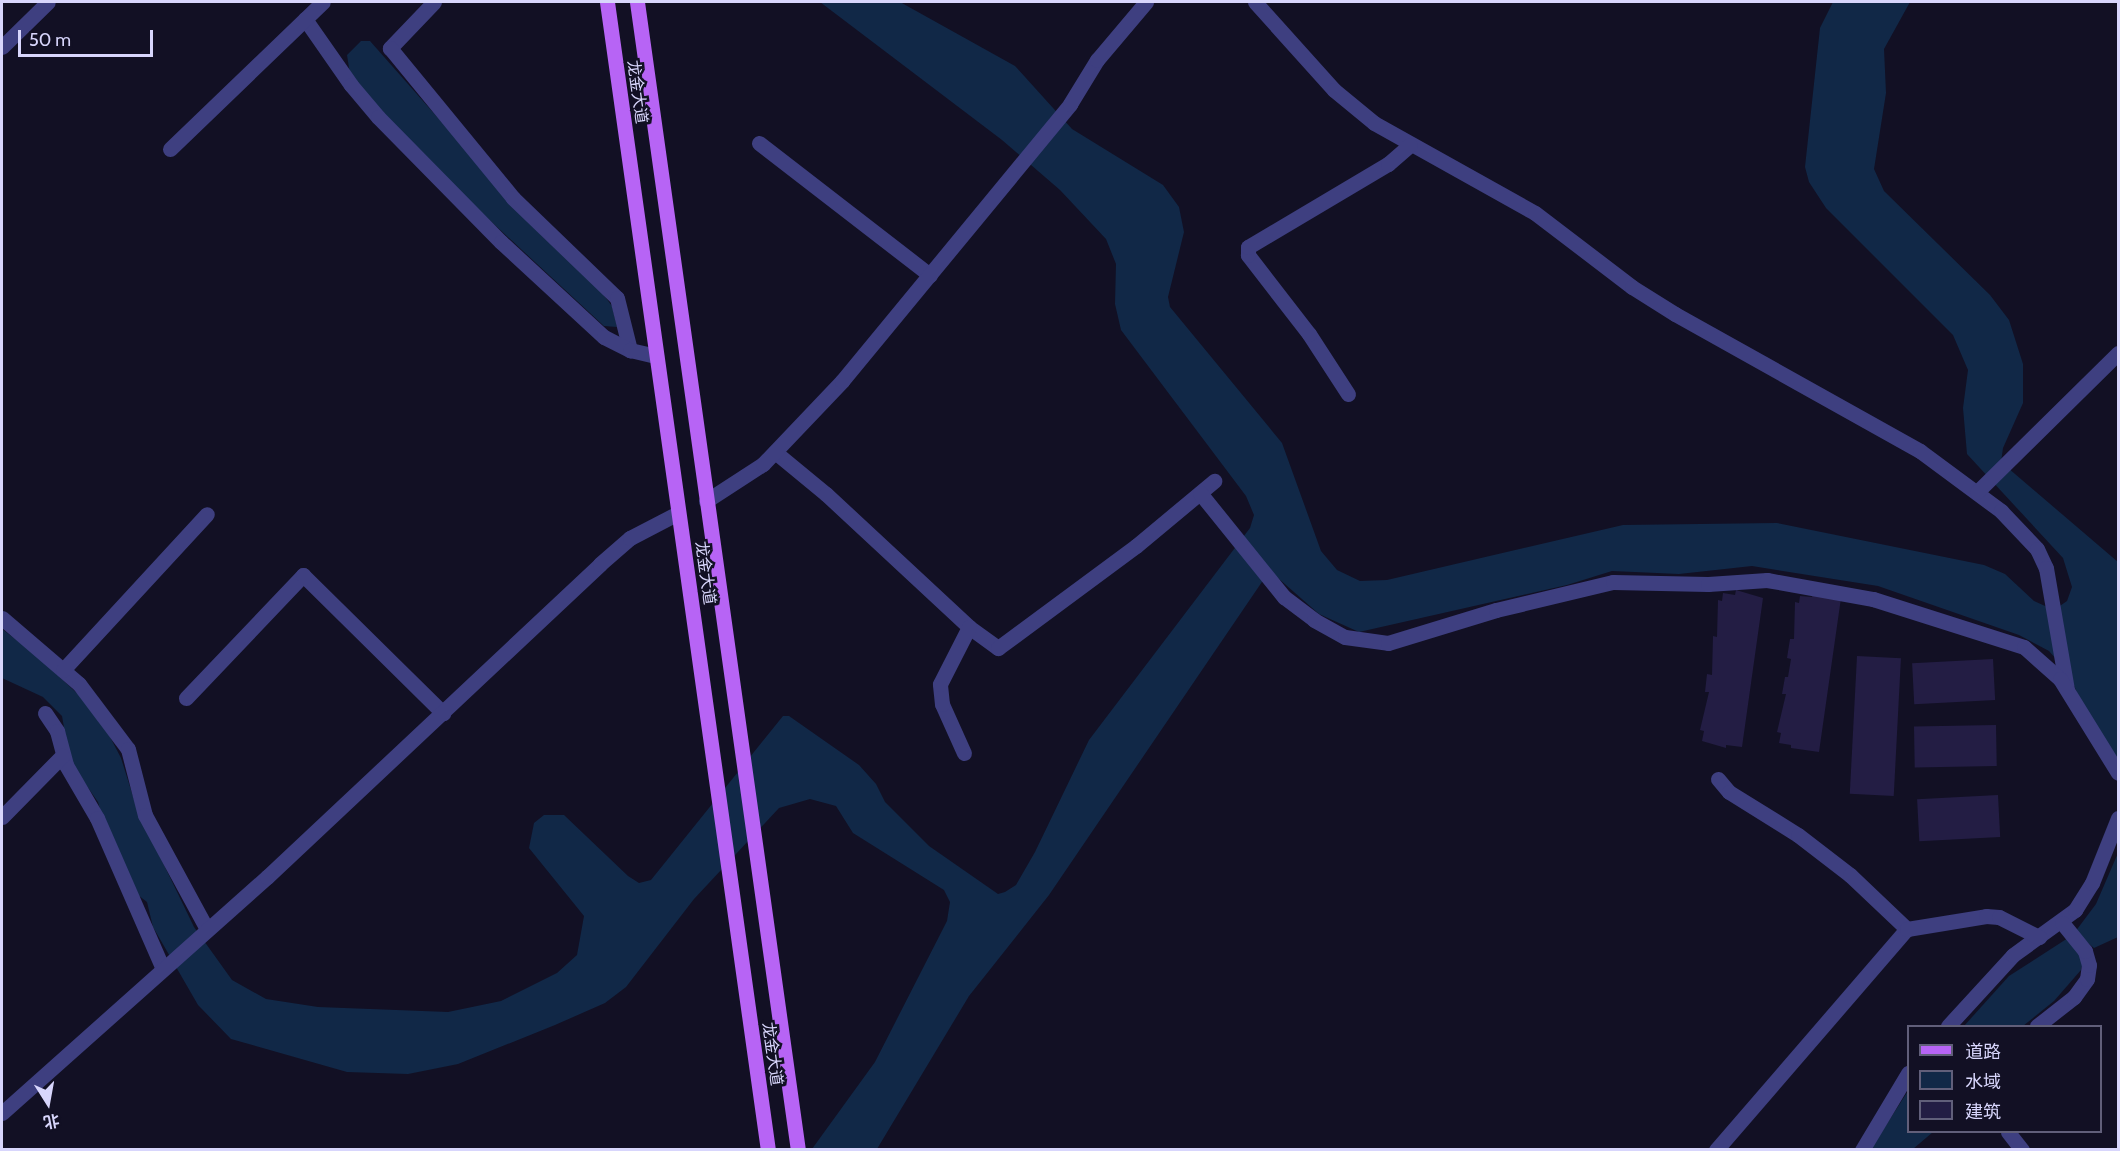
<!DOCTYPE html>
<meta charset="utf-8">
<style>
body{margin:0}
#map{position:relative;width:2120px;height:1151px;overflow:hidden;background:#121024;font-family:Cabin,"Noto Sans SC",sans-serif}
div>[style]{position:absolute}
.water>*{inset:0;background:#112847}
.building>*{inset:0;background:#231d44;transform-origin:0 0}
.minor>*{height:15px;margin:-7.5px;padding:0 7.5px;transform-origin:7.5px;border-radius:7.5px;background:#3e3f80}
.major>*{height:15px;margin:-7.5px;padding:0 7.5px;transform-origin:7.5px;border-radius:7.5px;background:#b764f5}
span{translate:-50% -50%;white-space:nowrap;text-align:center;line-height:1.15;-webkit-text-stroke:5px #121024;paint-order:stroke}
.street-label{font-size:16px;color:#d8d6fc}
.frame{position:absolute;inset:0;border:3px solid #d8d6fc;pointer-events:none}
.legend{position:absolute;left:1907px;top:1025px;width:195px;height:108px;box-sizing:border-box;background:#121024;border:2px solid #615f7a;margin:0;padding:8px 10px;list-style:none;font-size:18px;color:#d8d6fc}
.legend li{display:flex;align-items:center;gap:12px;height:30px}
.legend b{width:30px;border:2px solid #615f7a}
.north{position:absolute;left:18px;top:1073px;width:60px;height:60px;-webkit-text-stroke:4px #121024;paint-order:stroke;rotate:169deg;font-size:16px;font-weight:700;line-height:24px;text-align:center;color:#d8d6fc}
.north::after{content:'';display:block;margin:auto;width:21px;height:27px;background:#d8d6fc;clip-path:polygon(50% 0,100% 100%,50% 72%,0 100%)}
.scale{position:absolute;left:18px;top:30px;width:135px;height:27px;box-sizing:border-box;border:3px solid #d8d6fc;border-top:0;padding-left:8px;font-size:18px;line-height:21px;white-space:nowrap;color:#d8d6fc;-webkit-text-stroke:4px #121024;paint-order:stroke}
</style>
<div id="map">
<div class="water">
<div style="clip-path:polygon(820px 2px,900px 2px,1015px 66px,1072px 129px,1163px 185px,1179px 207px,1184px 232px,1168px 297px,1170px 307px,1282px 443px,1321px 551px,1337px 570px,1360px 581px,1387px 580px,1623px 525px,1777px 523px,1984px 565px,2005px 574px,2034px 601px,2054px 610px,2067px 601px,2072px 587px,2063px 558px,1967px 454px,1963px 408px,1968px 370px,1953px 335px,1826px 208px,1809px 182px,1805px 167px,1820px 28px,1833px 2px,1910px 2px,1884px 49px,1886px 93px,1874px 169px,1884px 191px,1990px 295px,2009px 320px,2023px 364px,2023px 403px,2003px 448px,2001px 462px,2118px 562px,2118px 759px,2081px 702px,2069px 674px,2049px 651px,2019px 635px,1878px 586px,1752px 566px,1679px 574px,1612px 571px,1567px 585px,1359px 632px,1319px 614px,1278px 578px,1266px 576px,1049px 895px,969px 996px,877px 1149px,812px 1149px,875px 1062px,947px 921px,950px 902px,944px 890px,853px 833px,836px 806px,810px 799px,779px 808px,694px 899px,626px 987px,605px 1003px,555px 1025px,458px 1064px,408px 1074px,347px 1072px,231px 1039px,198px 1005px,153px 927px,147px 902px,138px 895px,109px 841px,98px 802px,70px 762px,62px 716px,43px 697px,2px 678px,2px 629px,35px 654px,97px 712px,121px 758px,137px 809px,194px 927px,232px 980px,266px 999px,318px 1007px,448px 1012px,501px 1001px,557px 973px,577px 955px,584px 916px,529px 848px,534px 823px,544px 815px,564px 815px,628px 876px,639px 883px,651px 880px,783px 716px,789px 716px,859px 765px,876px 784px,885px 802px,929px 846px,998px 894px,1005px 892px,1016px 885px,1035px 852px,1089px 740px,1250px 528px,1254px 515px,1246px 496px,1121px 330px,1115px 304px,1116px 264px,1106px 239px,1060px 190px,1002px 140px)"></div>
<div style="clip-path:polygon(361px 41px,370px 41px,544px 238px,593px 281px,612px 306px,617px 327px,604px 326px,415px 151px,350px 74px,347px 55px)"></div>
<div style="clip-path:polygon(2118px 853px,2118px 937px,2094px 948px,2075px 932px,2096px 904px)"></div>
<div style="clip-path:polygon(2068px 938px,2084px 956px,2081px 970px,2054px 1001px,2023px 1026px,1964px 1026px,2009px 976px)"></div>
<div style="clip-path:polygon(1908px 1091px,1908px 1132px,1933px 1132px,1913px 1149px,1870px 1150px)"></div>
</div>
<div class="building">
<div style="clip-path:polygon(1736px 590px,1763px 598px,1742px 747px,1726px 745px,1726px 748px,1702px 741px,1704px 731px,1700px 730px,1709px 692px,1705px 692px,1707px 674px,1712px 675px,1713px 636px,1717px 637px,1718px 600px,1722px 601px,1723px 593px,1735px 595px)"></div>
<div style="clip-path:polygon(1813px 594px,1841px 598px,1819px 752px,1791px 748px,1791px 745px,1779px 743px,1781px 733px,1777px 732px,1786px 694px,1782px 694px,1785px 677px,1788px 677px,1791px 659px,1787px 658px,1790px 639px,1794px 639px,1795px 602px,1799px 603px,1800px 596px,1812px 597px)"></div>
<div style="left:1857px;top:656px;width:44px;height:138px;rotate:3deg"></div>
<div style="left:1993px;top:659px;width:41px;height:81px;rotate:87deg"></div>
<div style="left:1996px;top:725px;width:41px;height:82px;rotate:89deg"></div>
<div style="left:1998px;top:795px;width:42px;height:81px;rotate:87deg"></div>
</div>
<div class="minor">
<div style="left:434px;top:2px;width:64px;rotate:133.7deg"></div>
<div style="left:390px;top:48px;width:194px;rotate:50.6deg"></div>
<div style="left:513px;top:198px;width:144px;rotate:43.9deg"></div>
<div style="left:617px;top:298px;width:54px;rotate:76deg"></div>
<div style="left:1255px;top:2px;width:118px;rotate:48.1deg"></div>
<div style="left:1334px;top:90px;width:52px;rotate:39.5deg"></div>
<div style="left:1374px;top:123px;width:184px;rotate:29.2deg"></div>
<div style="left:1535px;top:213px;width:122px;rotate:37.3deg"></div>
<div style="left:1632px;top:287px;width:51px;rotate:32.1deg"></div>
<div style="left:1675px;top:314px;width:281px;rotate:29.2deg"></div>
<div style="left:1920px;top:451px;width:101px;rotate:36.5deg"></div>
<div style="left:2001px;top:511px;width:52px;rotate:46.5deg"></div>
<div style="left:2037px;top:549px;width:21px;rotate:65deg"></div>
<div style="left:2046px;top:568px;width:123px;rotate:80.2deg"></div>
<div style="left:305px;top:19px;width:80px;rotate:55.1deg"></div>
<div style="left:351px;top:85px;width:42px;rotate:49.8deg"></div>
<div style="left:378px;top:117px;width:175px;rotate:45.5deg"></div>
<div style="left:501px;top:242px;width:140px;rotate:42.7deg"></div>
<div style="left:604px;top:337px;width:29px;rotate:27deg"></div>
<div style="left:630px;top:350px;width:27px;rotate:13deg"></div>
<div style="left:2px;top:47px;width:64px;rotate:-44.4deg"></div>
<div style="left:759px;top:143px;width:216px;rotate:37.7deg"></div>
<div style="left:170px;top:149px;width:212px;rotate:-43.9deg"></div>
<div style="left:1348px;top:394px;width:72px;rotate:-123deg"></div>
<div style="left:1309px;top:334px;width:100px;rotate:-127.7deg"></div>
<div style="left:1248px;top:255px;width:8px;rotate:-90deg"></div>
<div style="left:1248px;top:247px;width:163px;rotate:-30.7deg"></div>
<div style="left:1388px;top:164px;width:29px;rotate:-41deg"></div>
<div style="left:775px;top:452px;width:66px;rotate:39.5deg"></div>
<div style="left:826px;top:494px;width:195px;rotate:42.9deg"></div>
<div style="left:969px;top:627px;width:36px;rotate:36deg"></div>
<div style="left:998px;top:648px;width:172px;rotate:-36.5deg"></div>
<div style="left:1136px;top:546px;width:102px;rotate:-39.8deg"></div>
<div style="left:1977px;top:492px;width:198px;rotate:-44.6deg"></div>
<div style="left:1200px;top:493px;width:134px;rotate:51.1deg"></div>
<div style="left:1284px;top:597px;width:38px;rotate:37deg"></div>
<div style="left:1314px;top:620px;width:35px;rotate:29deg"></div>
<div style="left:1345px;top:637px;width:43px;rotate:7.9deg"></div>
<div style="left:1388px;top:643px;width:113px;rotate:-17deg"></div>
<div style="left:1496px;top:610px;width:120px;rotate:-13.5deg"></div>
<div style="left:1613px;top:582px;width:95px;rotate:1.2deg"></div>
<div style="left:1708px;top:584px;width:59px;rotate:-3.9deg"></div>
<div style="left:1767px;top:580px;width:108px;rotate:10.2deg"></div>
<div style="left:1873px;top:599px;width:158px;rotate:17.6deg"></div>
<div style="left:2024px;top:647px;width:48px;rotate:41.6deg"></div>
<div style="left:2060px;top:679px;width:110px;rotate:58.3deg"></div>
<div style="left:706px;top:501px;width:68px;rotate:-33deg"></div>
<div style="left:763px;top:464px;width:115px;rotate:-46.4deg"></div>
<div style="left:842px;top:381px;width:359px;rotate:-50.5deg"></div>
<div style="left:1070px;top:104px;width:52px;rotate:-58.5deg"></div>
<div style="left:1097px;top:60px;width:76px;rotate:-49.8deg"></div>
<div style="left:2px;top:618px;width:101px;rotate:40.6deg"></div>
<div style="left:79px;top:684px;width:81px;rotate:53deg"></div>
<div style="left:128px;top:749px;width:68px;rotate:75.6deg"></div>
<div style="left:145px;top:815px;width:130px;rotate:61.5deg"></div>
<div style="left:63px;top:670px;width:212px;rotate:-47.3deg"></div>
<div style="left:186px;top:698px;width:170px;rotate:-46.4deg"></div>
<div style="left:303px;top:575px;width:197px;rotate:44.6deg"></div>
<div style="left:45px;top:713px;width:22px;rotate:56deg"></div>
<div style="left:57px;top:731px;width:35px;rotate:75deg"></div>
<div style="left:66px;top:765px;width:61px;rotate:59.7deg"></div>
<div style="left:97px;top:818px;width:163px;rotate:66.4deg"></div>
<div style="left:964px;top:753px;width:54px;rotate:-114.2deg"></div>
<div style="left:942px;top:704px;width:20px;rotate:-96deg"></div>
<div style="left:940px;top:684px;width:64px;rotate:-63deg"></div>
<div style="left:1718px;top:779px;width:17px;rotate:50deg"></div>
<div style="left:1729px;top:792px;width:81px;rotate:31.9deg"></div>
<div style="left:1798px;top:835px;width:66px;rotate:37.6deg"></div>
<div style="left:1850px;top:875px;width:79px;rotate:43.5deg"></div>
<div style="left:2px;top:817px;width:86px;rotate:-45.5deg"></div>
<div style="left:1948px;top:1026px;width:96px;rotate:-47.5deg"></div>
<div style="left:2013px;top:955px;width:77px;rotate:-36deg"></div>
<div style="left:2075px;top:910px;width:32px;rotate:-58deg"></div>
<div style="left:2092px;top:883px;width:70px;rotate:-68.2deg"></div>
<div style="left:2037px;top:1026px;width:47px;rotate:-38.1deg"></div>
<div style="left:2074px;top:997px;width:22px;rotate:-54deg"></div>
<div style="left:2087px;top:979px;width:14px;rotate:-82deg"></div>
<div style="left:2089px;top:965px;width:15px;rotate:-106deg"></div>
<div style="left:2085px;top:951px;width:36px;rotate:-129deg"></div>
<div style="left:2px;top:1113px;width:355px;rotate:-41.7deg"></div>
<div style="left:267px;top:877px;width:457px;rotate:-43.2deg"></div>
<div style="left:600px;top:564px;width:40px;rotate:-41deg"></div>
<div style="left:630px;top:538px;width:54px;rotate:-27.5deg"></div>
<div style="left:2008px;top:1132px;width:23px;rotate:52deg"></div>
<div style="left:1716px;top:1150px;width:292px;rotate:-49.2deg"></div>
<div style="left:1907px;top:929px;width:80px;rotate:-9.3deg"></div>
<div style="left:1986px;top:916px;width:13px;rotate:4deg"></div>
<div style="left:1999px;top:917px;width:45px;rotate:26.6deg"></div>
<div style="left:1862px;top:1150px;width:90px;rotate:-59.1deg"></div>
</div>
<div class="major">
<div style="left:607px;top:2px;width:1159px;rotate:82.02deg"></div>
<div style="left:637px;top:2px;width:1159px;rotate:82.02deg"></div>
</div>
<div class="street-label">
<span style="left:637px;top:92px;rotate:82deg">龙金大道</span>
<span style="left:705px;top:573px;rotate:82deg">龙金大道</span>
<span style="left:772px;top:1054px;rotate:82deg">龙金大道</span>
</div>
<div class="frame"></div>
<ul class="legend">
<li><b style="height:8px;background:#b764f5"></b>道路</li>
<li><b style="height:16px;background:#112847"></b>水域</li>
<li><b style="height:16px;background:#231d44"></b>建筑</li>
</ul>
<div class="north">北</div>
<div class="scale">50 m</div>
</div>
